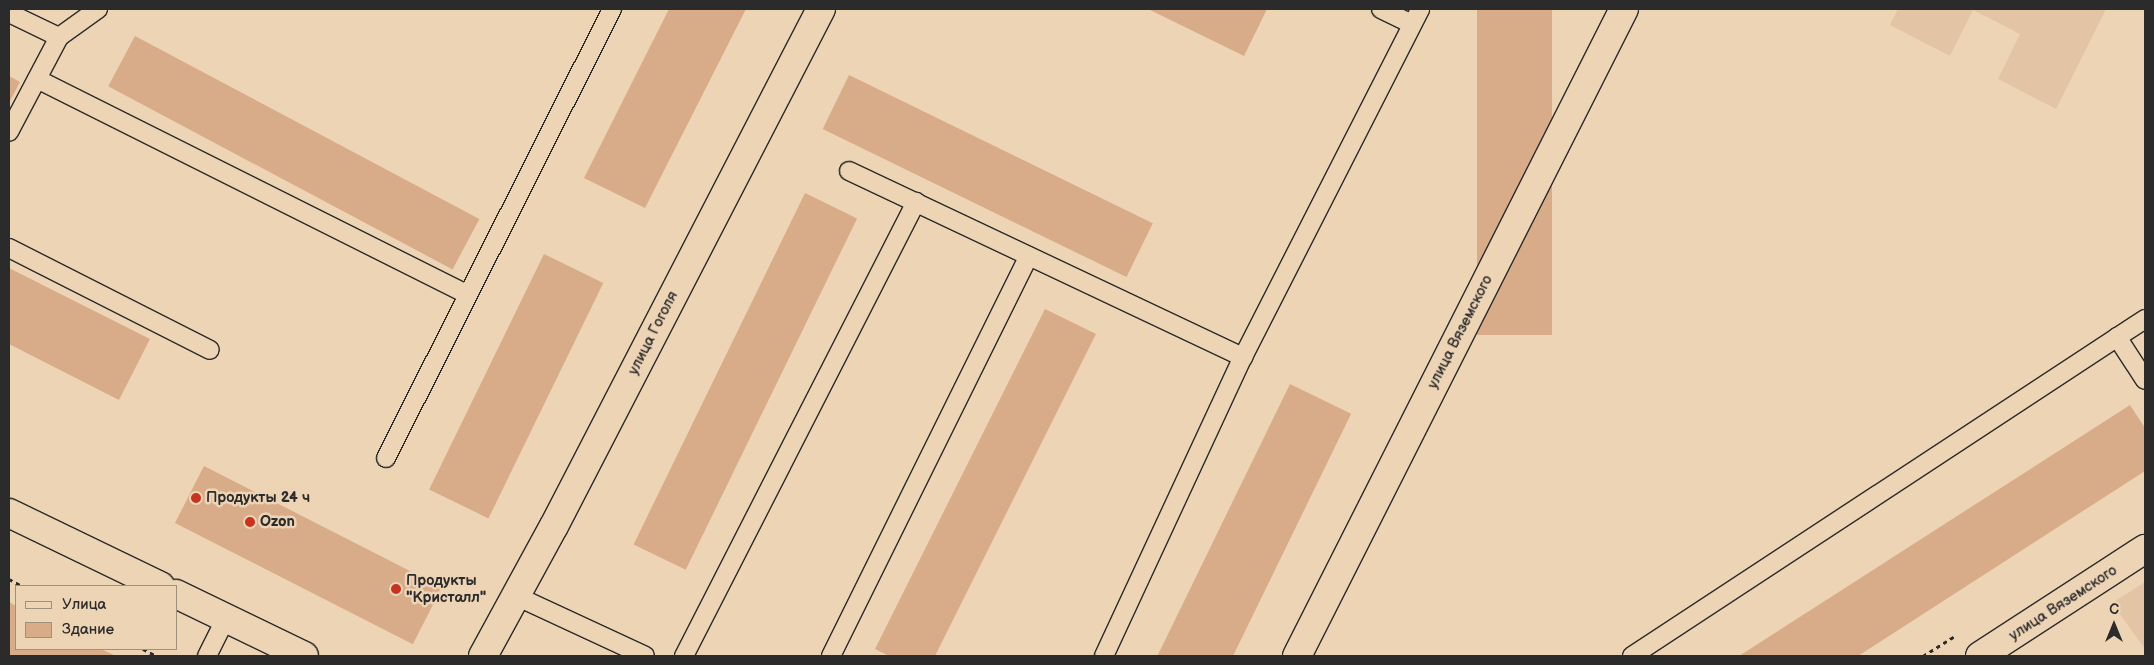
<!DOCTYPE html>
<meta charset="utf-8">
<style>
body{margin:0}
#map{position:relative;width:2154px;height:665px;overflow:hidden;background:#edd4b5;font-family:"Balsamiq Sans",sans-serif}
div>[style]{position:absolute}
.built>*{inset:0;background:#e3c5a6}
.building>*{inset:0;background:#d8ac89;transform-origin:0 0}
.path>*{height:3px;margin-top:-1.5px;transform-origin:0;background:repeating-linear-gradient(90deg,#2b2b2b 0 4px,transparent 0 8px)}
.roads{filter:drop-shadow(1px 0 #2b2b2b) drop-shadow(-1px 0 #2b2b2b) drop-shadow(0 1px #2b2b2b) drop-shadow(0 -1px #2b2b2b)}
.lane>*{height:18px;margin:-9px;padding:0 9px;transform-origin:9px;border-radius:9px;background:#edd4b5}
.street>*{height:28px;margin:-14px;padding:0 14px;transform-origin:14px;border-radius:14px;background:#edd4b5}
.secondary>*{height:28px;margin:-14px;padding:0 14px;transform-origin:14px;border-radius:14px;background:#edd4b5}
.dots>*{width:14px;height:14px;translate:-50% -50%;box-sizing:border-box;border:2px solid #edd4b5;border-radius:50%}
span{translate:-50% -50%;white-space:nowrap;text-align:center;line-height:1.15;-webkit-text-stroke:5px #edd4b5;paint-order:stroke}
.street-label{font-size:15px;color:#2b2b2b}
.poi-label{font-size:15px;color:#2b2b2b;font-weight:700}
.left{translate:0 -50%;text-align:left}
.frame{position:absolute;inset:0;border:10px solid #2b2b2b;pointer-events:none}
.legend{position:absolute;left:15px;top:585px;width:162px;height:65px;box-sizing:border-box;background:#edd4b5;border:1px solid #9f907e;margin:0;padding:6px 9px;list-style:none;font-size:15px;color:#2b2b2b}
.legend li{display:flex;align-items:center;gap:10px;height:25px}
.legend b{width:25px;border:1px solid #9f907e}
.north{position:absolute;left:2089px;top:600px;width:50px;height:50px;-webkit-text-stroke:4px #edd4b5;paint-order:stroke;rotate:0deg;font-size:14px;font-weight:700;line-height:20px;text-align:center;color:#2b2b2b}
.north::after{content:'';display:block;margin:auto;width:18px;height:22px;background:#2b2b2b;clip-path:polygon(50% 0,100% 100%,50% 72%,0 100%)}
</style>
<div id="map">
<div class="built">
<div style="clip-path:polygon(1898px 9px,2029px 10px,2106px 9px,2056px 109px,1998px 79px,2020px 34px,1973px 10px,1950px 56px,1890px 25px)"></div>
<div style="clip-path:polygon(2145px 582px,2145px 649px,2112px 603px)"></div>
</div>
<div class="building">
<div style="clip-path:polygon(669px 9px,746px 9px,645px 208px,584px 178px)"></div>
<div style="clip-path:polygon(1148px 9px,1267px 9px,1244px 56px)"></div>
<div style="left:1477px;top:9px;width:75px;height:326px"></div>
<div style="left:135px;top:36px;width:390px;height:57px;rotate:28deg"></div>
<div style="left:849px;top:75px;width:338px;height:60px;rotate:26deg"></div>
<div style="clip-path:polygon(9px 76px,20px 82px,9px 103px)"></div>
<div style="left:805px;top:193px;width:58px;height:391px;rotate:26deg"></div>
<div style="left:544px;top:254px;width:66px;height:262px;rotate:26deg"></div>
<div style="clip-path:polygon(9px 268px,150px 339px,119px 400px,9px 344px)"></div>
<div style="clip-path:polygon(1045px 309px,1096px 334px,935px 656px,889px 656px,875px 649px)"></div>
<div style="left:1290px;top:384px;width:68px;height:305px;rotate:26deg"></div>
<div style="clip-path:polygon(2130px 405px,2145px 428px,2145px 471px,1858px 656px,1739px 656px)"></div>
<div style="left:204px;top:466px;width:267px;height:64px;rotate:27deg"></div>
<div style="clip-path:polygon(9px 602px,16px 606px,16px 649px,101px 649px,116px 656px,9px 656px)"></div>
</div>
<div class="path">
<div style="left:9px;top:579px;width:15px;rotate:28deg"></div>
<div style="left:143px;top:649px;width:16px;rotate:27deg"></div>
<div style="left:1923px;top:656px;width:39px;rotate:-32deg"></div>
</div>
<div class="roads">
<div class="lane">
<div style="left:1381px;top:9px;width:34px;rotate:26deg"></div>
<div style="left:9px;top:13px;width:55px;rotate:25.6deg"></div>
<div style="left:59px;top:37px;width:107px;rotate:117.8deg"></div>
<div style="left:59px;top:37px;width:48px;rotate:-35.7deg"></div>
<div style="left:37px;top:79px;width:482px;rotate:26.6deg"></div>
<div style="left:849px;top:171px;width:436px;rotate:25.3deg"></div>
<div style="left:9px;top:248px;width:225px;rotate:26.9deg"></div>
<div style="left:2117px;top:337px;width:51px;rotate:56.9deg"></div>
<div style="left:386px;top:458px;width:503px;rotate:-63.28deg"></div>
<div style="left:516px;top:596px;width:142px;rotate:24.9deg"></div>
<div style="left:207px;top:656px;width:42px;rotate:-63.4deg"></div>
<div style="left:684px;top:656px;width:510px;rotate:-62.93deg"></div>
<div style="left:831px;top:656px;width:446px;rotate:-63.7deg"></div>
<div style="left:1104px;top:656px;width:330px;rotate:-65.1deg"></div>
<div style="left:1243px;top:357px;width:390px;rotate:-63deg"></div>
<div style="left:1632px;top:656px;width:614px;rotate:-33.3deg"></div>
</div>
<div class="street">
<div style="left:483px;top:656px;width:148px;rotate:-61.4deg"></div>
<div style="left:554px;top:526px;width:582px;rotate:-62.69deg"></div>
<div style="left:1980px;top:656px;width:197px;rotate:-33deg"></div>
</div>
<div class="secondary">
<div style="left:9px;top:513px;width:168px;rotate:25.8deg"></div>
<div style="left:176px;top:594px;width:142px;rotate:25.8deg"></div>
<div style="left:1297px;top:656px;width:725px;rotate:-63.19deg"></div>
</div>
</div>
<div class="dots">
<div style="left:196px;top:498px;background:#c8321e"></div>
<div style="left:250px;top:522px;background:#c8321e"></div>
<div style="left:396px;top:589px;background:#c8321e"></div>
</div>
<div class="street-label">
<span style="left:1460px;top:332px;rotate:-63deg">улица Вяземского</span>
<span style="left:653px;top:333px;rotate:-63deg">улица Гоголя</span>
<span style="left:2063px;top:603px;rotate:-33deg">улица Вяземского</span>
</div>
<div class="poi-label">
<span class="left" style="left:206px;top:498px">Продукты 24 ч</span>
<span class="left" style="left:260px;top:522px">Ozon</span>
<span class="left" style="left:406px;top:589px">Продукты<br>"Кристалл"</span>
</div>
<div class="frame"></div>
<ul class="legend">
<li><b style="height:6px;background:#edd4b5"></b>Улица</li>
<li><b style="height:14px;background:#d8ac89"></b>Здание</li>
</ul>
<div class="north">С</div>
</div>
